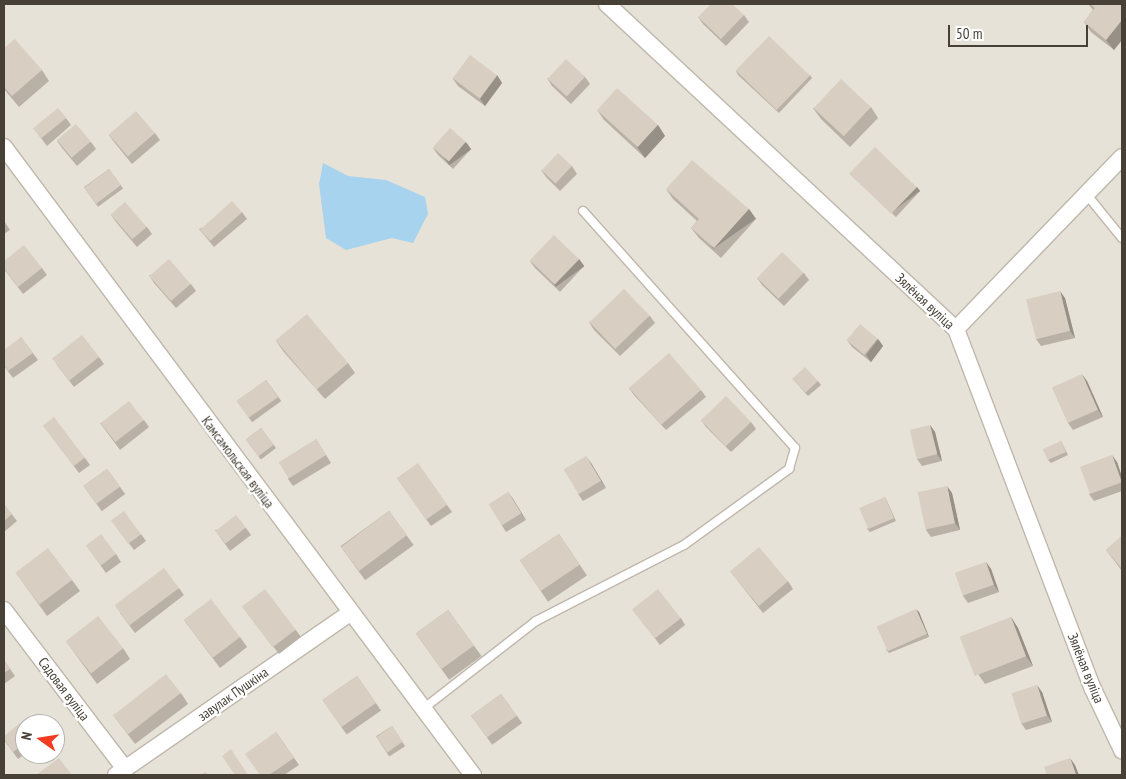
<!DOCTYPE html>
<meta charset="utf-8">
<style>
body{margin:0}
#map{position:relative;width:1126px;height:779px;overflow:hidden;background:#f4f0e9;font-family:"PT Sans Narrow",sans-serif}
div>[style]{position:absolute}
.residential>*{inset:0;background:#e7e2d7}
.water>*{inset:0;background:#a7d3ee}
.roads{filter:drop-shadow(1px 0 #bfb7ab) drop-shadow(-1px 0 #bfb7ab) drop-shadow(0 1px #bfb7ab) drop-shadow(0 -1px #bfb7ab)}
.lane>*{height:8px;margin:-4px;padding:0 4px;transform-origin:4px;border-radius:4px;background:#fff}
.street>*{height:16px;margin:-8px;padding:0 8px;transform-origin:8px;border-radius:8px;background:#fff}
.wall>*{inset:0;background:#bab1a6;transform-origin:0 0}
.shaded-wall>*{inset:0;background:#979087;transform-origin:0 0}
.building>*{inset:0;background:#d8cec1;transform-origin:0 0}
span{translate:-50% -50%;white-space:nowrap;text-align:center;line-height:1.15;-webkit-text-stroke:4.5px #fff;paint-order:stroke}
.street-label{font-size:14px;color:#474037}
.frame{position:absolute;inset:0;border:5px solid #474037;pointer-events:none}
.north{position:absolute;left:15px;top:714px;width:50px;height:50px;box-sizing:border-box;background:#fff;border:1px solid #b5b3af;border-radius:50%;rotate:283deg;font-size:14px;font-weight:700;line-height:20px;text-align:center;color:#474037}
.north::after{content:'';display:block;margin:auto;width:18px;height:22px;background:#f23b21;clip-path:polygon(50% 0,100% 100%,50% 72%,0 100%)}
.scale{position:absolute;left:948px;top:25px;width:140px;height:22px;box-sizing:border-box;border:2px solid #474037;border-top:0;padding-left:6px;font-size:15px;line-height:18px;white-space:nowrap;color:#474037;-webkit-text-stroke:4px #fff;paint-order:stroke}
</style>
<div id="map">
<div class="residential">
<div style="clip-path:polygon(evenodd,4px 4px,1122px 4px,1122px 775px,4px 775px,4px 4px,25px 724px,55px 724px,55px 754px,25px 754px,25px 724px)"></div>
</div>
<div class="water">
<div style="clip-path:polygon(323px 163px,348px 176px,386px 180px,425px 197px,428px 214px,413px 243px,392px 238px,346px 250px,326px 238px,319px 184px)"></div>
</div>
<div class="roads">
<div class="lane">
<div style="left:1087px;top:195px;width:55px;rotate:50.9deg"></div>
<div style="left:423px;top:709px;width:143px;rotate:-37.9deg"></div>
<div style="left:536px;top:621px;width:166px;rotate:-27.2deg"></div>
<div style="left:684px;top:545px;width:130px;rotate:-35.9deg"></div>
<div style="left:789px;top:469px;width:22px;rotate:-74deg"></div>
<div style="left:795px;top:448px;width:318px;rotate:-131.8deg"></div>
</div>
<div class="street">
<div style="left:607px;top:4px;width:477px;rotate:43deg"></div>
<div style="left:956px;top:329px;width:385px;rotate:69.2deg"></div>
<div style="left:1093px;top:689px;width:68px;rotate:64.6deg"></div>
<div style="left:4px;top:147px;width:784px;rotate:53.25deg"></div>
<div style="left:956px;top:329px;width:239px;rotate:-46deg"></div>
<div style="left:4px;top:610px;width:200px;rotate:52.7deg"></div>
<div style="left:116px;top:775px;width:285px;rotate:-34.7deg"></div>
</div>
</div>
<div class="wall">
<div style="clip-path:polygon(1088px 4px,1122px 4px,1122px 40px,1114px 50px,1091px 32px,1084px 22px,1093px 10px)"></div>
<div style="clip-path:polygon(744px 15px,749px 22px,726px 46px,703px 24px,698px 17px)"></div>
<div style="clip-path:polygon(4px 48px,42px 70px,49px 81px,19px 107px,4px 89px)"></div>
<div style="clip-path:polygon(736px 71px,810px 75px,812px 78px,779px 113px,738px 75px)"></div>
<div style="clip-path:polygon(497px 75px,502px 83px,485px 106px,458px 86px,453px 79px)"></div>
<div style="clip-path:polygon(585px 77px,590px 84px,571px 104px,552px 86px,547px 78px)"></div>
<div style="clip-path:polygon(871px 107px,878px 118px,850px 147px,821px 119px,813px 108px)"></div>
<div style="clip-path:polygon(597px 110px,658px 125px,665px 136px,645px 158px,604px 120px)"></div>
<div style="clip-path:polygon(66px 118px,71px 125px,47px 146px,34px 129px)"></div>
<div style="clip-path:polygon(155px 133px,160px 140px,132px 164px,114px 142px,109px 135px)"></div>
<div style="clip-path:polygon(57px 141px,91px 142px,96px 149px,77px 166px,62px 148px)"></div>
<div style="clip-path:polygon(433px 148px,471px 149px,453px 169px,438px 155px)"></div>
<div style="clip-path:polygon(572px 166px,577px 174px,560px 191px,546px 177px,541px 170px)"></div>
<div style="left:109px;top:169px;width:24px;height:31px;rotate:54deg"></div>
<div style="clip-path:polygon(850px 174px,917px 187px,920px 191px,896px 217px,853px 177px)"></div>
<div style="clip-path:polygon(666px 189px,749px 209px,756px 219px,721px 258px,699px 238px,691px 228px,697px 221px,673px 199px)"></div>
<div style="clip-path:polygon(242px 212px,247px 219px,214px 247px,199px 229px)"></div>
<div style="clip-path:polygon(111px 215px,147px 227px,152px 234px,137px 247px,116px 222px)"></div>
<div style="clip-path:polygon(4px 221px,10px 230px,4px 234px)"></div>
<div style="clip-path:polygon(579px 259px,584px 266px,560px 292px,535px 268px,530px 261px)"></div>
<div style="clip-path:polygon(42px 268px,47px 275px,23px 294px,4px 269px)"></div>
<div style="clip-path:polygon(804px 273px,809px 280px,784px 306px,762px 285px,757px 278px)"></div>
<div style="clip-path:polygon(149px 275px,191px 284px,196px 291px,176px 308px,154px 283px)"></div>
<div style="clip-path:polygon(1065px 298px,1075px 338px,1041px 346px,1036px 339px)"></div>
<div style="clip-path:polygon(650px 316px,655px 323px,620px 356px,594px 330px,589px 322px)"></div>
<div style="clip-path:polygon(21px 337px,38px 360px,13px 378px,4px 366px)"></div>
<div style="clip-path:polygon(878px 339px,883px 346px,871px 362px,852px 347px,847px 340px)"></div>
<div style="clip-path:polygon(276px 341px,348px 363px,355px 373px,325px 399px,283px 351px)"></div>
<div style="clip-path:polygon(99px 357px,104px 364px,74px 387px,57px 365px)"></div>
<div style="clip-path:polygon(792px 378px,818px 381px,821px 385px,808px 396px)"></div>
<div style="left:266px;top:380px;width:26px;height:36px;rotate:54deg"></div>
<div style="clip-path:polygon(1087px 381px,1103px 417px,1073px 430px,1068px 423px)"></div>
<div style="clip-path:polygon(629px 388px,701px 390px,706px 397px,666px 430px,634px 395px)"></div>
<div style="clip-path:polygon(144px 420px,149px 427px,120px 450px,100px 423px)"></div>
<div style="clip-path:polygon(701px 420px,751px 422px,756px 429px,731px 452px,706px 427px)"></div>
<div style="clip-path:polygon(930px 425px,935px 432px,942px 461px,922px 466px,917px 459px)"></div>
<div style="left:261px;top:428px;width:25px;height:19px;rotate:53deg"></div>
<div style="clip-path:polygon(48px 432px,85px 458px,90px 465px,79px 473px)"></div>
<div style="clip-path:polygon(316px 439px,331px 463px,293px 486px,288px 479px)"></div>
<div style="clip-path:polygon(1061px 441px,1068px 455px,1051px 463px,1048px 460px)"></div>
<div style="clip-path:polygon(1117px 462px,1122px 477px,1122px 491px,1094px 501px,1089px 494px)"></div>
<div style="clip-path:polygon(591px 463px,606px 488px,583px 501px,578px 494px)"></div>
<div style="left:107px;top:469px;width:31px;height:29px;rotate:54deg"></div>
<div style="clip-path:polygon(397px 478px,447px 505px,452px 512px,431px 526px)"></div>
<div style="clip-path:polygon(508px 492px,526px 520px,506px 532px,501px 524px)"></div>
<div style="clip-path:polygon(952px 493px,960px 530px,931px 537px,926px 530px)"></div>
<div style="clip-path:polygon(885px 497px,887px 501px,896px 521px,870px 532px,867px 529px)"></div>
<div style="clip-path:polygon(4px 504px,17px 521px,4px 532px)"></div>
<div style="left:389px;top:511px;width:42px;height:60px;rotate:54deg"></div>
<div style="clip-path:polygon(117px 528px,141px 534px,146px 541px,134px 550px)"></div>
<div style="clip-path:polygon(246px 528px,251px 535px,230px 551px,215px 530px)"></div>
<div style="left:559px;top:534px;width:50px;height:47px;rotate:56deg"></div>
<div style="clip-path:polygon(1122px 536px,1122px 571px,1106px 550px)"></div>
<div style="clip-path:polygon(86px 545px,116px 554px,121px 562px,106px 573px)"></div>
<div style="clip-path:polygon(986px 562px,991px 569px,999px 592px,968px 603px,963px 596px)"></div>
<div style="clip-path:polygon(730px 571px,788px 581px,793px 589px,763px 613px)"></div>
<div style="clip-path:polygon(16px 573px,72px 580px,80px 591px,47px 616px)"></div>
<div style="clip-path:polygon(179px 588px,184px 595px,135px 633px,120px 613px)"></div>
<div style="left:448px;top:610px;width:57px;height:40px;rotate:54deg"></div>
<div style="clip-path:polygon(633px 610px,681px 618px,685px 625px,660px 645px)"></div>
<div style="clip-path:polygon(919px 612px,929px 637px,889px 653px,886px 650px)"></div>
<div style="clip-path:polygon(247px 613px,296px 630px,301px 637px,279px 654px)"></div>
<div style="clip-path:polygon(1011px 617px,1018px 628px,1033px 666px,985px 684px,978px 674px)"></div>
<div style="clip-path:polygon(184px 620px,240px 637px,247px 647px,220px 668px)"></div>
<div style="clip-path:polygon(66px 641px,123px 648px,130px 659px,97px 684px)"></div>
<div style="clip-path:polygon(4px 660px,15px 676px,4px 684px)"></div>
<div style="left:357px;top:676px;width:42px;height:42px;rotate:55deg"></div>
<div style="clip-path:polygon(1042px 692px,1052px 722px,1026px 730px,1021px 723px)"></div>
<div style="clip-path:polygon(181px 693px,188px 704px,135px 744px,113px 715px)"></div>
<div style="left:501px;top:694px;width:36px;height:37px;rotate:54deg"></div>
<div style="clip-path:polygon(25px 724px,25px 754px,18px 759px,4px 740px)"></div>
<div style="left:392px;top:726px;width:24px;height:19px;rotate:57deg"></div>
<div style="clip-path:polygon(276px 732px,299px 765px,284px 775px,260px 775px)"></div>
</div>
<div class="shaded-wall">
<div style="clip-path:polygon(1122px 20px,1122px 40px,1114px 50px,1106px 40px)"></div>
<div style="clip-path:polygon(497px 75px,502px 83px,485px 106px,480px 99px)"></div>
<div style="clip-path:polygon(658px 125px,665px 136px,645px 158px,637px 147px)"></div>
<div style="left:466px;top:142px;width:9px;height:27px;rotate:54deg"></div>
<div style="left:917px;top:187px;width:5px;height:35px;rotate:53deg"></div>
<div style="left:749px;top:209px;width:12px;height:52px;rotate:55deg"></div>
<div style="left:579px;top:259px;width:9px;height:35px;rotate:54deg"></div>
<div style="clip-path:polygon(1060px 291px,1065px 298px,1075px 338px,1070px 331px)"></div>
<div style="clip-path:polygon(878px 339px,883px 346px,871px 362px,866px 355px)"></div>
<div style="clip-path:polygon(1082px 374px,1087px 381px,1103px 417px,1098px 410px)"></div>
<div style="clip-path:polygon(930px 425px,935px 432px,942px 461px,937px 454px)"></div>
<div style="clip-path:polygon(1112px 455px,1117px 462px,1122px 477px,1122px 483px)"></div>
<div style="clip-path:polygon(586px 456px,591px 463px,606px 488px,601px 481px)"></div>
<div style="clip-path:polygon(947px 486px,952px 493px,960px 530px,955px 523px)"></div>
<div style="clip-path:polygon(508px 492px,513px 499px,526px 520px,521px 513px)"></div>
<div style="clip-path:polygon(986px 562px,991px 569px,999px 592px,994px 585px)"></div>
<div style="clip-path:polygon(916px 609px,919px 612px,929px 637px,927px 634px)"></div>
<div style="clip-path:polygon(1011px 617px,1018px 628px,1033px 666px,1026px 656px)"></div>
<div style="clip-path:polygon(1037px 685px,1042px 692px,1052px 722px,1047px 715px)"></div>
<div style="clip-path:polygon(1070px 758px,1075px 765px,1079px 775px,1076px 775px)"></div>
</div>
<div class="building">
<div style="clip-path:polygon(711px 4px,732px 4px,744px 15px,721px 39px,698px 17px)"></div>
<div style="clip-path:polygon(1090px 4px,1122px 4px,1122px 20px,1106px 40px,1084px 22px,1095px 8px)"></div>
<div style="left:769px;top:36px;width:57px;height:48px;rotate:44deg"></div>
<div style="clip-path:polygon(15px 39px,42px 70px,12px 96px,4px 87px,4px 48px)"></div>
<div style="left:470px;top:55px;width:34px;height:29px;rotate:37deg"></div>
<div style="left:566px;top:59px;width:26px;height:27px;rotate:43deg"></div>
<div style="left:841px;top:79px;width:41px;height:40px;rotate:43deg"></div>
<div style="left:617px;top:88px;width:55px;height:30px;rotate:42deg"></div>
<div style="left:58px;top:108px;width:13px;height:32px;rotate:51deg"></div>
<div style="left:136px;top:111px;width:29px;height:36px;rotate:49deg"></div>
<div style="left:76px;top:124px;width:23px;height:25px;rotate:50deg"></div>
<div style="left:450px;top:128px;width:21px;height:26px;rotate:41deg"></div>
<div style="left:875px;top:147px;width:58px;height:37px;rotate:44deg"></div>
<div style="left:558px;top:153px;width:19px;height:24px;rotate:43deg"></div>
<div style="clip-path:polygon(692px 160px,749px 209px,714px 248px,691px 228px,699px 219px,666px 189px)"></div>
<div style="left:109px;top:169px;width:20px;height:31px;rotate:53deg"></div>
<div style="left:232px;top:201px;width:15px;height:43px;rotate:48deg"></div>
<div style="left:125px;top:202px;width:33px;height:19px;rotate:49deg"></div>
<div style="left:554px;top:235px;width:35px;height:35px;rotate:44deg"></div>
<div style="clip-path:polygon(24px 245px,42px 268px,18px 287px,4px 268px,4px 261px)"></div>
<div style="left:782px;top:252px;width:30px;height:36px;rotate:44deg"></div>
<div style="left:169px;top:259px;width:33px;height:26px;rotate:49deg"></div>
<div style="left:624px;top:289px;width:37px;height:48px;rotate:46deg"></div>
<div style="left:1060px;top:291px;width:41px;height:35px;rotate:76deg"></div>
<div style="left:307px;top:314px;width:64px;height:41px;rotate:50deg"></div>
<div style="left:860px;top:324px;width:23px;height:21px;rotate:40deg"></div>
<div style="left:82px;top:335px;width:28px;height:38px;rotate:52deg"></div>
<div style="clip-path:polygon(21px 337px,33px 353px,8px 371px,4px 365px,4px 350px)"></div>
<div style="left:669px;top:353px;width:49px;height:53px;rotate:49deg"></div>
<div style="left:805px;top:367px;width:19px;height:17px;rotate:47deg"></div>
<div style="left:1082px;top:374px;width:39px;height:33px;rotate:66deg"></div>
<div style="left:266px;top:380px;width:21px;height:36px;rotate:55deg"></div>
<div style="left:726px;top:396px;width:36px;height:35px;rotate:46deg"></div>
<div style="left:129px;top:401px;width:24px;height:36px;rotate:52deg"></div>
<div style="left:54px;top:417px;width:51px;height:14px;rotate:53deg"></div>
<div style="left:930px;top:425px;width:30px;height:21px;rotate:76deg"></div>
<div style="left:261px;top:428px;width:21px;height:19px;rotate:53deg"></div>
<div style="left:316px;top:439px;width:19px;height:44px;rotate:58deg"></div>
<div style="left:1061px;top:441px;width:12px;height:20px;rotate:66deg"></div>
<div style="left:1112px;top:455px;width:29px;height:34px;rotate:70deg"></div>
<div style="left:586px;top:456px;width:29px;height:26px;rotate:59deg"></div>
<div style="left:418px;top:463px;width:51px;height:26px;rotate:55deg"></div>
<div style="left:107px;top:469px;width:22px;height:29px;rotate:54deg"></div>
<div style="left:947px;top:486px;width:38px;height:30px;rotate:78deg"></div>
<div style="left:508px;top:492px;width:25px;height:23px;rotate:58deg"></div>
<div style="left:885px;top:497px;width:23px;height:28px;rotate:67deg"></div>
<div style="clip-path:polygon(4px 504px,12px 514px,4px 521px)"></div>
<div style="left:124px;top:511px;width:29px;height:16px;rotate:54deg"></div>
<div style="left:389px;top:511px;width:30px;height:60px;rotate:53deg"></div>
<div style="left:236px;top:515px;width:16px;height:26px;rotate:52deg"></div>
<div style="left:101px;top:534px;width:25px;height:19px;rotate:53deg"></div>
<div style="left:559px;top:534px;width:37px;height:47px;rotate:56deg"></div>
<div style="clip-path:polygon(1122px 536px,1122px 569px,1106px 550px)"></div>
<div style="left:759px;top:547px;width:45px;height:38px;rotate:50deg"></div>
<div style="left:48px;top:548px;width:40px;height:41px;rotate:53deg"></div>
<div style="left:986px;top:562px;width:24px;height:33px;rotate:71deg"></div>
<div style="left:164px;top:568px;width:25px;height:62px;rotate:53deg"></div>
<div style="left:265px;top:589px;width:51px;height:29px;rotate:53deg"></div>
<div style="left:658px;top:589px;width:37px;height:33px;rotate:52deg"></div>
<div style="left:211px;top:599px;width:48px;height:34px;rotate:53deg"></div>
<div style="left:916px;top:609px;width:27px;height:43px;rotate:66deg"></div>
<div style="left:448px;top:610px;width:44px;height:40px;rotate:54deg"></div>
<div style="left:98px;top:616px;width:41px;height:41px;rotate:52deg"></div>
<div style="left:1011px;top:617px;width:42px;height:55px;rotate:69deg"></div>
<div style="clip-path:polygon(4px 660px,10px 669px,4px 673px)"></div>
<div style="left:166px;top:674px;width:24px;height:67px;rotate:52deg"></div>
<div style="left:357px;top:676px;width:33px;height:42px;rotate:55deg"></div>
<div style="left:1037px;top:685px;width:32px;height:27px;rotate:72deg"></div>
<div style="left:501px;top:694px;width:27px;height:37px;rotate:54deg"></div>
<div style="clip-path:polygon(28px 717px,33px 724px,25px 724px,25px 743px,13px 752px,4px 739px,4px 736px)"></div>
<div style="left:392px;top:726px;width:19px;height:19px;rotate:55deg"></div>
<div style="clip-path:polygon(276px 732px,294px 758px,269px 775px,260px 775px,245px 754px)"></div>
<div style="clip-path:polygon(231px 749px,248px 775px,235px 775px,222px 756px)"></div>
<div style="clip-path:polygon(59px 758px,72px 775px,36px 775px)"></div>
<div style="clip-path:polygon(1070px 758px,1076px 775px,1047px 775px,1044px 767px)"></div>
<div style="clip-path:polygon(205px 772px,208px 775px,200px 775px)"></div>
</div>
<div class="street-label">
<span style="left:925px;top:301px;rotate:43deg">Зялёная вуліца</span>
<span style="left:238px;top:462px;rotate:53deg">Камсамольская вуліца</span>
<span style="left:1086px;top:668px;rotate:68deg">Зялёная вуліца</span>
<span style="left:64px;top:689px;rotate:53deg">Садовая вуліца</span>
<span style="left:233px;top:694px;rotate:-35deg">завулак Пушкіна</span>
</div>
<div class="frame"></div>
<div class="north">N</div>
<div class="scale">50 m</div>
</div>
